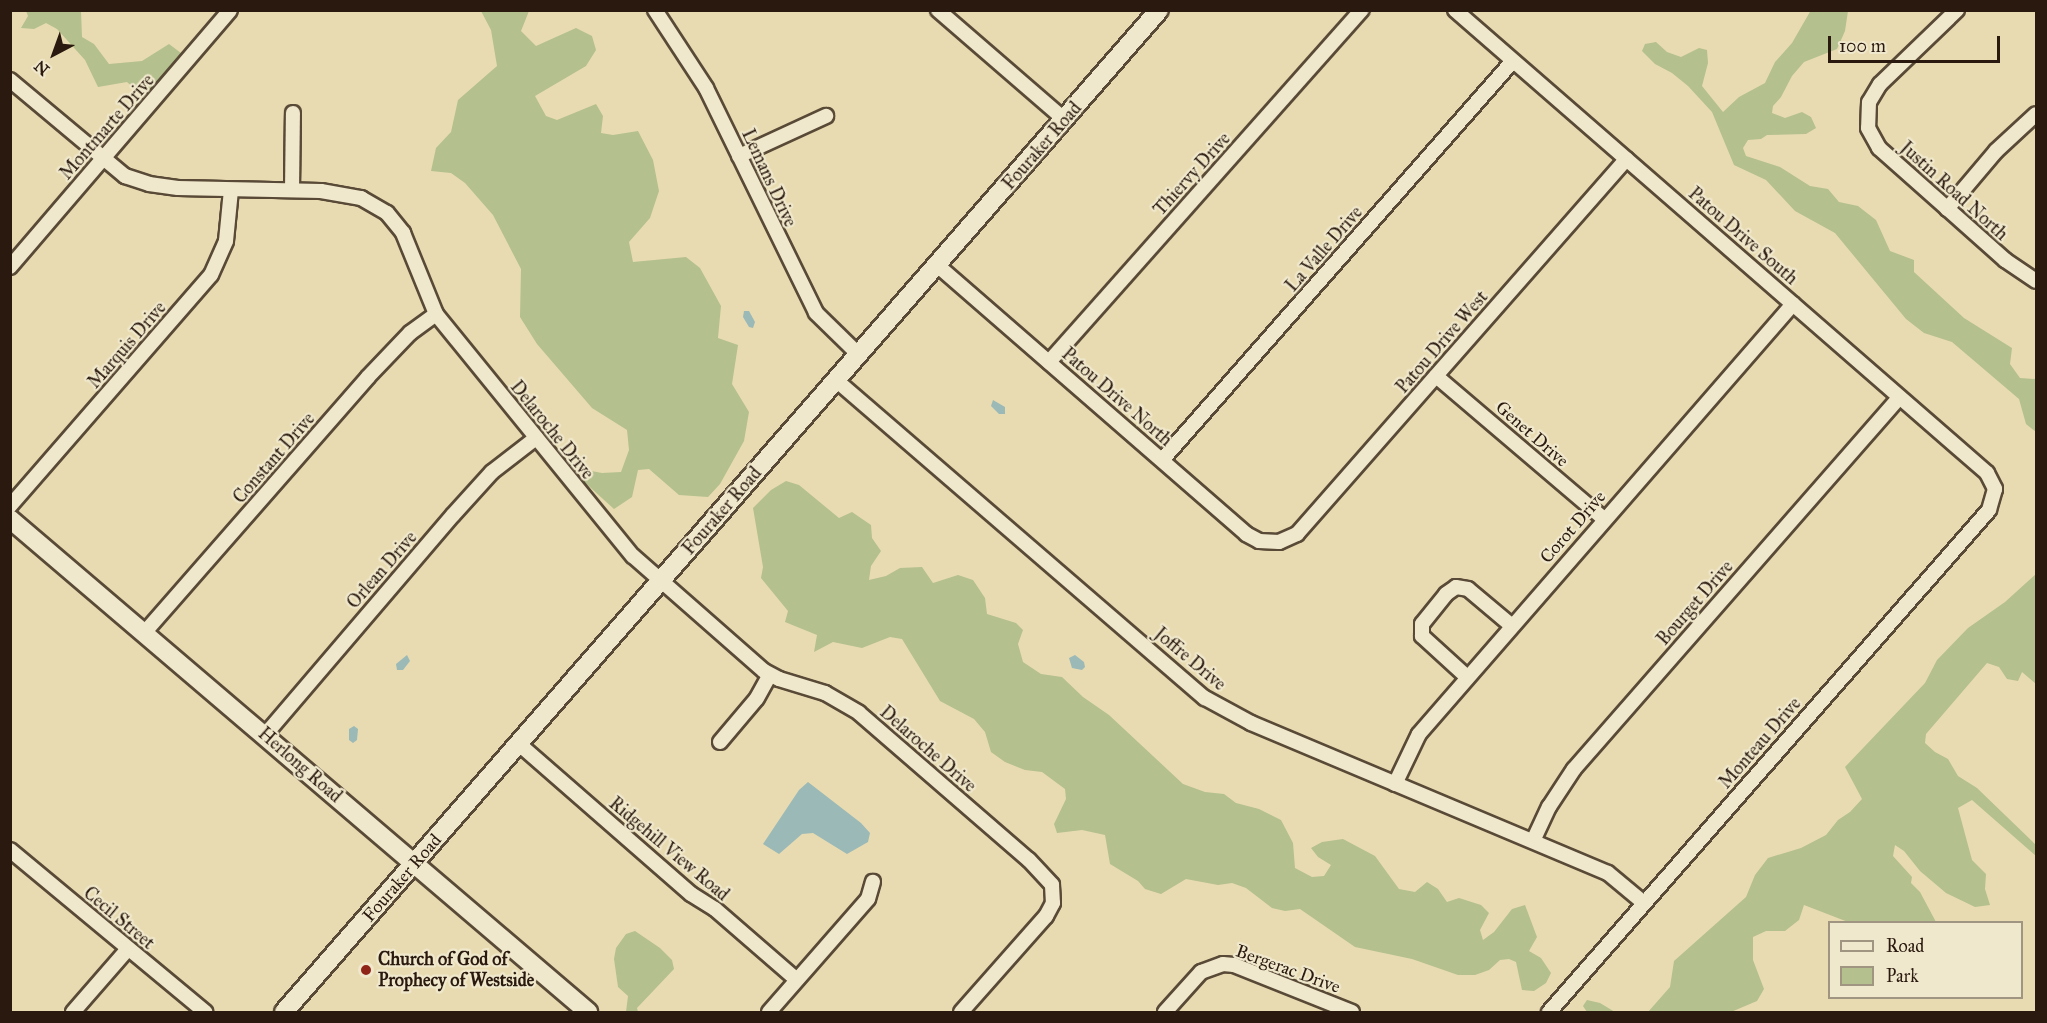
<!DOCTYPE html>
<style>
body{margin:0}
#map{position:relative;width:2047px;height:1023px;overflow:hidden;background:#e8dbb1;font-family:"IM FELL Great Primer",serif}
div>[style]{position:absolute}
.green>*{inset:0;background:#b4c08d}
.water>*{inset:0;background:#9bb9b6}
.roads{filter:drop-shadow(2px 0 #594a37) drop-shadow(-2px 0 #594a37) drop-shadow(0 2px #594a37) drop-shadow(0 -2px #594a37)}
.street>*{height:14px;margin:-7px;padding:0 7px;transform-origin:7px;border-radius:7px;background:#f0e8cc}
.secondary>*{height:18px;margin:-9px;padding:0 9px;transform-origin:9px;border-radius:9px;background:#f0e8cc}
.dots>*{width:16px;height:16px;translate:-50% -50%;box-sizing:border-box;border:3px solid #f0e8cc;border-radius:50%}
span{translate:-50% -50%;white-space:nowrap;text-align:center;line-height:1.15;-webkit-text-stroke:4.5px #f0e8cc;paint-order:stroke}
.street-label{font-size:18px;color:#29190e}
.poi-label{font-size:18px;color:#29190e;font-weight:700}
.left{translate:0 -50%;text-align:left}
.frame{position:absolute;inset:0;border:12px solid #29190e;pointer-events:none}
.legend{position:absolute;left:1828px;top:921px;width:195px;height:78px;box-sizing:border-box;background:#f0e8cc;border:2px solid #a09580;margin:0;padding:8px 10px;list-style:none;font-size:18px;color:#29190e}
.legend li{display:flex;align-items:center;gap:12px;height:30px}
.legend b{width:30px;border:2px solid #a09580}
.north{position:absolute;left:24px;top:24px;width:60px;height:60px;-webkit-text-stroke:4px #f0e8cc;paint-order:stroke;rotate:221deg;font-size:16px;font-weight:700;line-height:24px;text-align:center;color:#29190e}
.north::after{content:'';display:block;margin:auto;width:21px;height:27px;background:#29190e;clip-path:polygon(50% 0,100% 100%,50% 72%,0 100%)}
.scale{position:absolute;left:1828px;top:36px;width:172px;height:27px;box-sizing:border-box;border:3px solid #29190e;border-top:0;padding-left:8px;font-size:18px;line-height:21px;white-space:nowrap;color:#29190e;-webkit-text-stroke:4px #f0e8cc;paint-order:stroke}
</style>
<div id="map">
<div class="green">
<div style="clip-path:polygon(1811px 10px,1848px 11px,1845px 31px,1837px 49px,1804px 62px,1792px 76px,1781px 97px,1773px 106px,1772px 113px,1785px 118px,1802px 112px,1811px 117px,1816px 128px,1806px 134px,1767px 135px,1761px 139px,1748px 140px,1743px 148px,1746px 156px,1780px 167px,1810px 186px,1828px 189px,1839px 202px,1858px 206px,1876px 220px,1890px 251px,1914px 260px,1914px 272px,1964px 318px,2012px 348px,2010px 364px,2020px 378px,2036px 379px,2036px 432px,2026px 424px,2019px 399px,1952px 342px,1924px 333px,1906px 319px,1835px 233px,1795px 211px,1766px 180px,1734px 165px,1712px 112px,1688px 86px,1672px 73px,1655px 64px,1642px 51px,1645px 44px,1656px 42px,1667px 52px,1681px 57px,1699px 48px,1707px 50px,1708px 63px,1702px 86px,1723px 112px,1739px 97px,1765px 83px,1775px 62px,1792px 43px)"></div>
<div style="clip-path:polygon(26px 11px,81px 11px,82px 37px,94px 44px,109px 64px,142px 61px,169px 44px,181px 53px,170px 70px,148px 91px,136px 90px,127px 82px,98px 87px,85px 60px,57px 29px,46px 23px,34px 29px,21px 28px,28px 16px)"></div>
<div style="clip-path:polygon(481px 11px,529px 11px,521px 31px,536px 46px,576px 28px,592px 36px,596px 50px,586px 66px,535px 96px,546px 116px,557px 120px,596px 104px,603px 116px,601px 133px,613px 135px,638px 131px,653px 160px,659px 191px,650px 218px,629px 242px,633px 262px,686px 257px,700px 268px,721px 306px,718px 338px,738px 345px,732px 384px,749px 412px,744px 441px,720px 484px,708px 497px,679px 495px,649px 469px,638px 470px,632px 497px,614px 509px,581px 479px,586px 470px,602px 473px,621px 472px,629px 450px,627px 430px,592px 408px,537px 344px,520px 317px,521px 269px,493px 215px,465px 183px,451px 173px,431px 171px,436px 148px,451px 132px,458px 100px,497px 66px,491px 30px)"></div>
<div style="clip-path:polygon(786px 481px,799px 485px,839px 518px,852px 512px,871px 525px,872px 538px,881px 551px,871px 566px,869px 580px,886px 576px,900px 568px,922px 567px,933px 583px,958px 575px,973px 580px,985px 598px,987px 614px,1016px 623px,1023px 630px,1018px 644px,1023px 662px,1041px 674px,1062px 677px,1083px 697px,1109px 715px,1183px 784px,1205px 792px,1224px 794px,1236px 803px,1259px 809px,1281px 820px,1293px 843px,1295px 868px,1312px 877px,1324px 876px,1331px 865px,1318px 857px,1311px 848px,1322px 842px,1343px 839px,1375px 856px,1399px 889px,1415px 892px,1427px 882px,1438px 889px,1447px 902px,1459px 898px,1481px 905px,1489px 913px,1480px 930px,1483px 940px,1494px 932px,1512px 909px,1525px 905px,1537px 937px,1529px 951px,1541px 958px,1551px 973px,1546px 983px,1534px 991px,1522px 990px,1516px 962px,1509px 959px,1500px 960px,1489px 970px,1475px 975px,1458px 975px,1412px 959px,1355px 947px,1300px 909px,1285px 911px,1272px 908px,1246px 888px,1232px 883px,1218px 885px,1186px 879px,1161px 894px,1145px 889px,1138px 881px,1110px 864px,1105px 835px,1082px 830px,1057px 833px,1054px 824px,1066px 799px,1065px 789px,1042px 772px,1025px 770px,1005px 762px,991px 752px,985px 732px,974px 719px,940px 701px,902px 639px,890px 637px,862px 648px,833px 642px,814px 652px,817px 635px,785px 622px,788px 611px,761px 578px,763px 567px,753px 508px,771px 490px)"></div>
<div style="clip-path:polygon(2036px 574px,2036px 684px,2022px 672px,2018px 681px,2007px 679px,1999px 667px,1987px 663px,1926px 734px,1925px 743px,1935px 752px,1948px 759px,1958px 776px,1977px 788px,2036px 845px,2036px 856px,1972px 800px,1958px 808px,1972px 860px,1986px 874px,1985px 889px,1990px 905px,1975px 907px,1946px 893px,1920px 871px,1904px 851px,1895px 845px,1893px 856px,1912px 877px,1911px 883px,1920px 892px,1936px 922px,1848px 922px,1804px 905px,1799px 920px,1785px 931px,1766px 931px,1753px 937px,1753px 960px,1764px 989px,1757px 1001px,1731px 1012px,1648px 1012px,1670px 987px,1674px 961px,1746px 897px,1755px 875px,1768px 858px,1801px 848px,1826px 835px,1838px 820px,1850px 812px,1862px 799px,1845px 767px,1925px 683px,1937px 660px,1968px 628px,2005px 602px)"></div>
<div style="clip-path:polygon(635px 931px,660px 948px,672px 960px,674px 969px,637px 1008px,638px 1012px,626px 1012px,628px 996px,618px 987px,614px 959px,616px 948px,626px 934px)"></div>
<div style="clip-path:polygon(1587px 1000px,1600px 1003px,1615px 1012px,1587px 1012px,1583px 1006px)"></div>
</div>
<div class="water">
<div style="clip-path:polygon(744px 311px,749px 311px,755px 322px,753px 328px,749px 327px,743px 317px)"></div>
<div style="clip-path:polygon(993px 400px,1005px 407px,1005px 414px,999px 414px,991px 406px)"></div>
<div style="clip-path:polygon(407px 655px,410px 661px,403px 670px,397px 670px,396px 664px)"></div>
<div style="clip-path:polygon(1075px 655px,1084px 662px,1085px 667px,1082px 670px,1072px 668px,1069px 658px)"></div>
<div style="clip-path:polygon(354px 726px,358px 729px,357px 740px,353px 743px,349px 740px,349px 729px)"></div>
<div style="clip-path:polygon(808px 782px,861px 823px,870px 833px,868px 842px,847px 854px,813px 833px,802px 834px,779px 854px,763px 844px,799px 790px)"></div>
</div>
<div class="roads">
<div class="street">
<div style="left:655px;top:10px;width:93px;rotate:56.8deg"></div>
<div style="left:706px;top:88px;width:250px;rotate:63.9deg"></div>
<div style="left:816px;top:313px;width:59px;rotate:44.3deg"></div>
<div style="left:938px;top:10px;width:168px;rotate:40.9deg"></div>
<div style="left:1455px;top:10px;width:705px;rotate:41.03deg"></div>
<div style="left:1987px;top:473px;width:18px;rotate:63deg"></div>
<div style="left:1995px;top:489px;width:22px;rotate:106deg"></div>
<div style="left:1989px;top:510px;width:668px;rotate:131.23deg"></div>
<div style="left:1957px;top:10px;width:107px;rotate:136.1deg"></div>
<div style="left:1880px;top:84px;width:21px;rotate:121deg"></div>
<div style="left:1869px;top:102px;width:26px;rotate:92deg"></div>
<div style="left:1868px;top:128px;width:23px;rotate:61deg"></div>
<div style="left:1879px;top:148px;width:169px;rotate:41.6deg"></div>
<div style="left:2005px;top:260px;width:37px;rotate:34deg"></div>
<div style="left:10px;top:80px;width:150px;rotate:39.9deg"></div>
<div style="left:125px;top:176px;width:25px;rotate:18deg"></div>
<div style="left:149px;top:184px;width:29px;rotate:8deg"></div>
<div style="left:178px;top:188px;width:143px;rotate:1.2deg"></div>
<div style="left:321px;top:191px;width:41px;rotate:9.9deg"></div>
<div style="left:361px;top:198px;width:30px;rotate:30deg"></div>
<div style="left:387px;top:213px;width:26px;rotate:51deg"></div>
<div style="left:403px;top:233px;width:87px;rotate:67.8deg"></div>
<div style="left:436px;top:314px;width:312px;rotate:50.9deg"></div>
<div style="left:633px;top:556px;width:174px;rotate:41.3deg"></div>
<div style="left:764px;top:671px;width:17px;rotate:28deg"></div>
<div style="left:779px;top:679px;width:48px;rotate:16.9deg"></div>
<div style="left:825px;top:693px;width:39px;rotate:30deg"></div>
<div style="left:859px;top:713px;width:225px;rotate:40.9deg"></div>
<div style="left:1029px;top:860px;width:34px;rotate:47deg"></div>
<div style="left:1052px;top:885px;width:18px;rotate:87deg"></div>
<div style="left:1053px;top:903px;width:15px;rotate:118deg"></div>
<div style="left:1046px;top:916px;width:128px;rotate:131.5deg"></div>
<div style="left:739px;top:156px;width:96px;rotate:-24.7deg"></div>
<div style="left:292px;top:190px;width:77px;rotate:-89.3deg"></div>
<div style="left:1947px;top:209px;width:76px;rotate:-49.8deg"></div>
<div style="left:1996px;top:151px;width:54px;rotate:-42.8deg"></div>
<div style="left:937px;top:265px;width:410px;rotate:41deg"></div>
<div style="left:1246px;top:534px;width:15px;rotate:28deg"></div>
<div style="left:1259px;top:541px;width:20px;rotate:3deg"></div>
<div style="left:1279px;top:542px;width:20px;rotate:-24deg"></div>
<div style="left:1297px;top:534px;width:499px;rotate:-48.7deg"></div>
<div style="left:10px;top:267px;width:338px;rotate:-49.4deg"></div>
<div style="left:1049px;top:362px;width:471px;rotate:-48.4deg"></div>
<div style="left:1436px;top:376px;width:221px;rotate:40.4deg"></div>
<div style="left:836px;top:380px;width:487px;rotate:40.8deg"></div>
<div style="left:1205px;top:698px;width:52px;rotate:28.5deg"></div>
<div style="left:1251px;top:723px;width:387px;rotate:22.8deg"></div>
<div style="left:1608px;top:873px;width:47px;rotate:39.8deg"></div>
<div style="left:1162px;top:460px;width:530px;rotate:-48.67deg"></div>
<div style="left:10px;top:506px;width:306px;rotate:-49deg"></div>
<div style="left:211px;top:275px;width:37px;rotate:-66deg"></div>
<div style="left:226px;top:241px;width:51px;rotate:-84.4deg"></div>
<div style="left:145px;top:632px;width:339px;rotate:-48.8deg"></div>
<div style="left:368px;top:377px;width:61px;rotate:-46.3deg"></div>
<div style="left:410px;top:333px;width:32px;rotate:-36deg"></div>
<div style="left:1467px;top:677px;width:61px;rotate:-137.7deg"></div>
<div style="left:1422px;top:636px;width:12px;rotate:-90deg"></div>
<div style="left:1422px;top:624px;width:38px;rotate:-51deg"></div>
<div style="left:1446px;top:594px;width:12px;rotate:-35deg"></div>
<div style="left:1456px;top:587px;width:12px;rotate:9deg"></div>
<div style="left:1468px;top:589px;width:57px;rotate:40.1deg"></div>
<div style="left:265px;top:735px;width:289px;rotate:-49.5deg"></div>
<div style="left:453px;top:515px;width:58px;rotate:-47.8deg"></div>
<div style="left:492px;top:472px;width:56px;rotate:-37.7deg"></div>
<div style="left:720px;top:742px;width:57px;rotate:-49.9deg"></div>
<div style="left:757px;top:698px;width:26px;rotate:-61deg"></div>
<div style="left:519px;top:744px;width:228px;rotate:41.1deg"></div>
<div style="left:691px;top:894px;width:28px;rotate:32deg"></div>
<div style="left:715px;top:909px;width:108px;rotate:40.9deg"></div>
<div style="left:1395px;top:784px;width:55px;rotate:-64.4deg"></div>
<div style="left:1419px;top:734px;width:570px;rotate:-48.98deg"></div>
<div style="left:1533px;top:841px;width:38px;rotate:-65deg"></div>
<div style="left:1549px;top:807px;width:45px;rotate:-56.7deg"></div>
<div style="left:1574px;top:769px;width:493px;rotate:-48.8deg"></div>
<div style="left:10px;top:850px;width:254px;rotate:39.7deg"></div>
<div style="left:73px;top:1012px;width:84px;rotate:-48.9deg"></div>
<div style="left:769px;top:1012px;width:150px;rotate:-48.8deg"></div>
<div style="left:868px;top:899px;width:18px;rotate:-74deg"></div>
<div style="left:1165px;top:1012px;width:54px;rotate:-48deg"></div>
<div style="left:1201px;top:972px;width:23px;rotate:-20deg"></div>
<div style="left:1223px;top:964px;width:11px;rotate:5deg"></div>
<div style="left:1234px;top:965px;width:127px;rotate:21.7deg"></div>
</div>
<div class="secondary">
<div style="left:10px;top:519px;width:760px;rotate:40.46deg"></div>
<div style="left:284px;top:1012px;width:1330px;rotate:-48.87deg"></div>
</div>
</div>
<div class="dots">
<div style="left:366px;top:970px;background:#8f2418"></div>
</div>
<div class="street-label">
<span style="left:107px;top:127px;rotate:-49deg">Montmarte Drive</span>
<span style="left:1042px;top:146px;rotate:-49deg">Fouraker Road</span>
<span style="left:1192px;top:174px;rotate:-48deg">Thiervy Drive</span>
<span style="left:769px;top:178px;rotate:65deg">Lemans Drive</span>
<span style="left:1954px;top:191px;rotate:42deg">Justin Road North</span>
<span style="left:1743px;top:236px;rotate:41deg">Patou Drive South</span>
<span style="left:1324px;top:249px;rotate:-49deg">La Valle Drive</span>
<span style="left:1442px;top:342px;rotate:-49deg">Patou Drive West</span>
<span style="left:127px;top:345px;rotate:-49deg">Marquis Drive</span>
<span style="left:1117px;top:397px;rotate:41deg">Patou Drive North</span>
<span style="left:552px;top:430px;rotate:51deg">Delaroche Drive</span>
<span style="left:1532px;top:434px;rotate:41deg">Genet Drive</span>
<span style="left:274px;top:458px;rotate:-49deg">Constant Drive</span>
<span style="left:722px;top:511px;rotate:-49deg">Fouraker Road</span>
<span style="left:1573px;top:527px;rotate:-49deg">Corot Drive</span>
<span style="left:382px;top:570px;rotate:-49deg">Orlean Drive</span>
<span style="left:1695px;top:603px;rotate:-49deg">Bourget Drive</span>
<span style="left:1190px;top:659px;rotate:40deg">Joffre Drive</span>
<span style="left:1760px;top:743px;rotate:-49deg">Monteau Drive</span>
<span style="left:928px;top:749px;rotate:41deg">Delaroche Drive</span>
<span style="left:300px;top:765px;rotate:41deg">Herlong Road</span>
<span style="left:669px;top:849px;rotate:40deg">Ridgehill View Road</span>
<span style="left:402px;top:878px;rotate:-49deg">Fouraker Road</span>
<span style="left:119px;top:918px;rotate:40deg">Cecil Street</span>
<span style="left:1288px;top:969px;rotate:20deg">Bergerac Drive</span>
</div>
<div class="poi-label">
<span class="left" style="left:378px;top:970px">Church of God of<br>Prophecy of Westside</span>
</div>
<div class="frame"></div>
<ul class="legend">
<li><b style="height:8px;background:#f0e8cc"></b>Road</li>
<li><b style="height:16px;background:#b4c08d"></b>Park</li>
</ul>
<div class="north">N</div>
<div class="scale">100 m</div>
</div>
